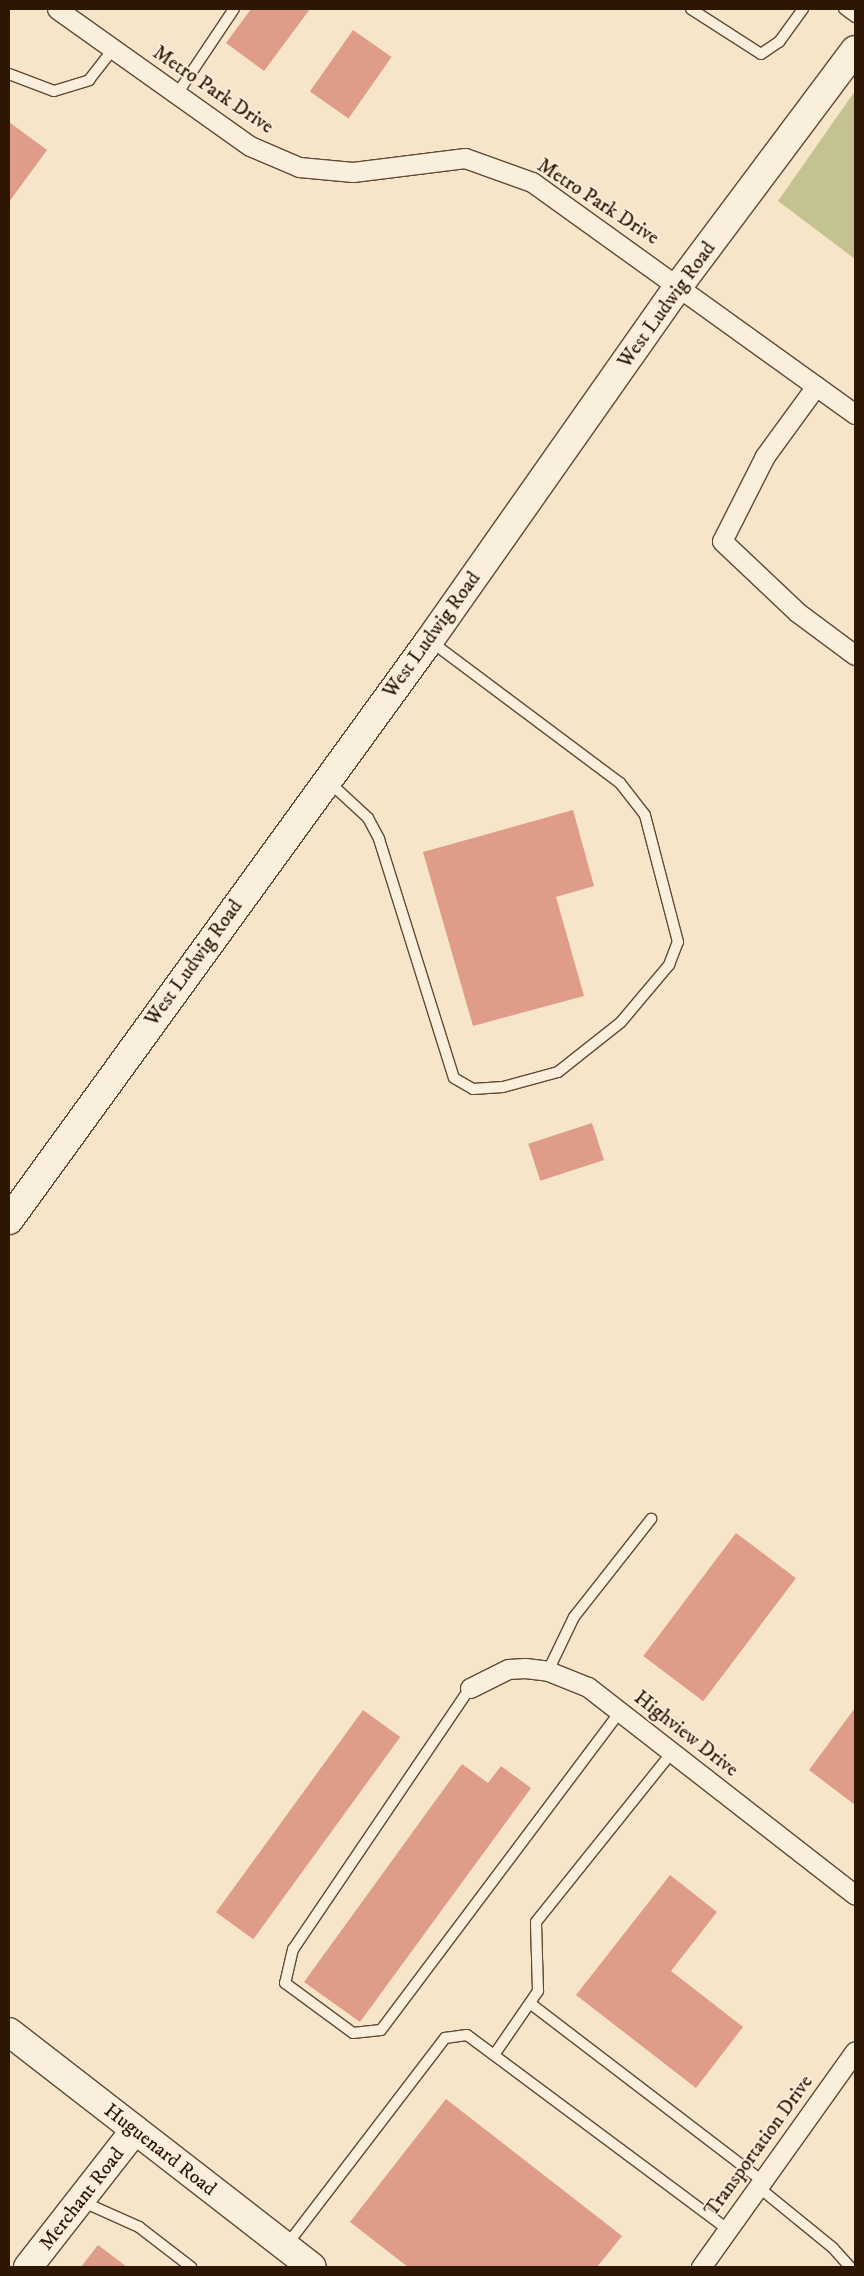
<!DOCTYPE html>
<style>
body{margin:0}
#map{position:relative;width:864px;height:2276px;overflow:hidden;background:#f7e5c9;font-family:"IM FELL DW Pica",serif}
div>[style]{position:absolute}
.green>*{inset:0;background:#c5c291}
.building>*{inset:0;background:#df9c88;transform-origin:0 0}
.roads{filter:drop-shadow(1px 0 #604a35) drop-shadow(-1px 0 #604a35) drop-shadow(0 1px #604a35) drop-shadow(0 -1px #604a35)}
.lane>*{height:10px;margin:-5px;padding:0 5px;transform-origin:5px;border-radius:5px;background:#faeedc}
.street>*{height:19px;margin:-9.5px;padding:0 9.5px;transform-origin:9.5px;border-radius:9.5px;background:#faeedc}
.secondary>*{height:28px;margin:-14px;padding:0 14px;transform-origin:14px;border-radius:14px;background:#faeedc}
span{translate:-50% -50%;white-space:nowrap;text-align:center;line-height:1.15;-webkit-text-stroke:4px #faeedc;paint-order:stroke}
.street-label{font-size:20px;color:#2e1604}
.frame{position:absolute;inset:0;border:10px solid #2e1604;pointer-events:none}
</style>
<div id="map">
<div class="green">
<div style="clip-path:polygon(855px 91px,855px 259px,778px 201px)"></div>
</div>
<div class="building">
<div style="clip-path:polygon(251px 9px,310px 9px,264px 71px,226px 43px)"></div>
<div style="left:353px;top:30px;width:47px;height:75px;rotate:35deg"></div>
<div style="clip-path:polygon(9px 122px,47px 150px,9px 202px)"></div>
<div style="clip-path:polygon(573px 810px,594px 886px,556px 897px,584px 996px,473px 1026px,423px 852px)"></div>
<div style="left:592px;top:1123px;width:39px;height:67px;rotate:72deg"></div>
<div style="left:736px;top:1533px;width:75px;height:154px;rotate:37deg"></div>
<div style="clip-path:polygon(855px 1708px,855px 1805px,809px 1770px)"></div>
<div style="left:363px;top:1710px;width:46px;height:250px;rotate:36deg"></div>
<div style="clip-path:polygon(462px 1764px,488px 1783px,501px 1766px,531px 1788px,360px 2022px,304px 1982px)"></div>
<div style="clip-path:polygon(670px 1875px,717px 1912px,671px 1971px,743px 2027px,696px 2088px,576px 1995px)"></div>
<div style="clip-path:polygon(446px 2099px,622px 2236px,597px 2267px,408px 2267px,350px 2222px)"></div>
<div style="clip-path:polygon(98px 2245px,127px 2267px,81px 2267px)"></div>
</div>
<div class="roads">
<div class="lane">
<div style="left:691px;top:9px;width:83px;rotate:32.7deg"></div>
<div style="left:761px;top:54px;width:22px;rotate:-34deg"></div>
<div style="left:779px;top:42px;width:41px;rotate:-54deg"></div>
<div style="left:844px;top:9px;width:14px;rotate:36deg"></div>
<div style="left:9px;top:74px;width:48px;rotate:20.7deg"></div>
<div style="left:54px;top:91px;width:37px;rotate:-17deg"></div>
<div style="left:89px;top:80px;width:39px;rotate:-52deg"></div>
<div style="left:177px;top:94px;width:102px;rotate:-56.2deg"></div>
<div style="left:329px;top:782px;width:53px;rotate:42.7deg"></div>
<div style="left:368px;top:818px;width:24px;rotate:62deg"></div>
<div style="left:379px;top:839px;width:250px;rotate:72.6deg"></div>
<div style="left:454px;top:1078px;width:22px;rotate:30deg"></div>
<div style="left:473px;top:1089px;width:30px;rotate:-4deg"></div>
<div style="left:503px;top:1087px;width:57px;rotate:-15.3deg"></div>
<div style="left:558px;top:1072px;width:80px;rotate:-38.4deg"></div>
<div style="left:621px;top:1022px;width:75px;rotate:-49.9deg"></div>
<div style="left:669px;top:965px;width:25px;rotate:-69deg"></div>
<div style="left:678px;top:942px;width:131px;rotate:-104.6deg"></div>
<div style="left:645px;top:815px;width:41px;rotate:-128deg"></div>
<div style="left:620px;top:783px;width:237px;rotate:-143.2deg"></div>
<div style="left:548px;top:1671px;width:60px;rotate:-64.3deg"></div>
<div style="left:574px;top:1617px;width:125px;rotate:-51.8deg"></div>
<div style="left:470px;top:1688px;width:315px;rotate:124.1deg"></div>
<div style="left:293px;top:1949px;width:35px;rotate:103deg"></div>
<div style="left:285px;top:1983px;width:84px;rotate:36.3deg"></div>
<div style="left:353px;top:2033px;width:28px;rotate:-6deg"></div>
<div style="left:381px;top:2030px;width:398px;rotate:-53.1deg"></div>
<div style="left:531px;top:2004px;width:290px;rotate:37.4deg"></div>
<div style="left:494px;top:2055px;width:78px;rotate:-55.5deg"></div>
<div style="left:538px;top:1991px;width:69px;rotate:-91.7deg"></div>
<div style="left:536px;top:1922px;width:218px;rotate:-51.3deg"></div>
<div style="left:757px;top:2186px;width:98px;rotate:39.2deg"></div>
<div style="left:833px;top:2248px;width:25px;rotate:48deg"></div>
<div style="left:81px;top:2201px;width:64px;rotate:24.1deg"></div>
<div style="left:139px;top:2227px;width:66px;rotate:37.6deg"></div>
<div style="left:286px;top:2246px;width:262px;rotate:-52.6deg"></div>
<div style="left:445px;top:2038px;width:22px;rotate:-8deg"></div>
<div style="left:467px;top:2035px;width:324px;rotate:36.7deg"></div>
</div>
<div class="street">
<div style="left:57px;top:9px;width:237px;rotate:35.4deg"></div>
<div style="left:250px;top:146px;width:53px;rotate:23.2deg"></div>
<div style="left:299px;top:167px;width:54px;rotate:5.3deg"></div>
<div style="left:353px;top:172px;width:113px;rotate:-7.1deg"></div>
<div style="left:465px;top:158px;width:71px;rotate:19.7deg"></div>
<div style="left:532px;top:182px;width:398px;rotate:35.7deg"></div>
<div style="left:816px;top:386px;width:87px;rotate:126.1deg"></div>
<div style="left:765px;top:456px;width:95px;rotate:116.8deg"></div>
<div style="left:722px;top:541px;width:103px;rotate:43.4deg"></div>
<div style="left:797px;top:612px;width:72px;rotate:36.6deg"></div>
<div style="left:470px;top:1688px;width:42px;rotate:-26.6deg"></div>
<div style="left:508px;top:1669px;width:17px;rotate:-3deg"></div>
<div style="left:525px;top:1668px;width:23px;rotate:7deg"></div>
<div style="left:548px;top:1671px;width:43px;rotate:21.8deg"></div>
<div style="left:588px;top:1687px;width:338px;rotate:37.9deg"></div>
<div style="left:701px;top:2267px;width:265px;rotate:-54.5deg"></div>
</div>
<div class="secondary">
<div style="left:9px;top:1220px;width:715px;rotate:-54.04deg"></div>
<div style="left:429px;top:641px;width:436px;rotate:-54.9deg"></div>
<div style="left:680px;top:284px;width:292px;rotate:-53.2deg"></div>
<div style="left:9px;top:2032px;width:383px;rotate:37.8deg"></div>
<div style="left:28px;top:2267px;width:174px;rotate:-52deg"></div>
</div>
</div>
<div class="street-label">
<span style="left:213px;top:90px;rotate:34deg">Metro Park Drive</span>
<span style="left:598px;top:202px;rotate:33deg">Metro Park Drive</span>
<span style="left:667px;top:305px;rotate:-54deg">West Ludwig Road</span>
<span style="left:432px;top:635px;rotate:-54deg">West Ludwig Road</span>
<span style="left:194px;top:963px;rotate:-54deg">West Ludwig Road</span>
<span style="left:686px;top:1734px;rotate:38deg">Highview Drive</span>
<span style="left:759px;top:2146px;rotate:-54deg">Transportation Drive</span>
<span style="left:160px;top:2150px;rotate:38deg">Huguenard Road</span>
<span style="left:82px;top:2199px;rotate:-52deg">Merchant Road</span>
</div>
<div class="frame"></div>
</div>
